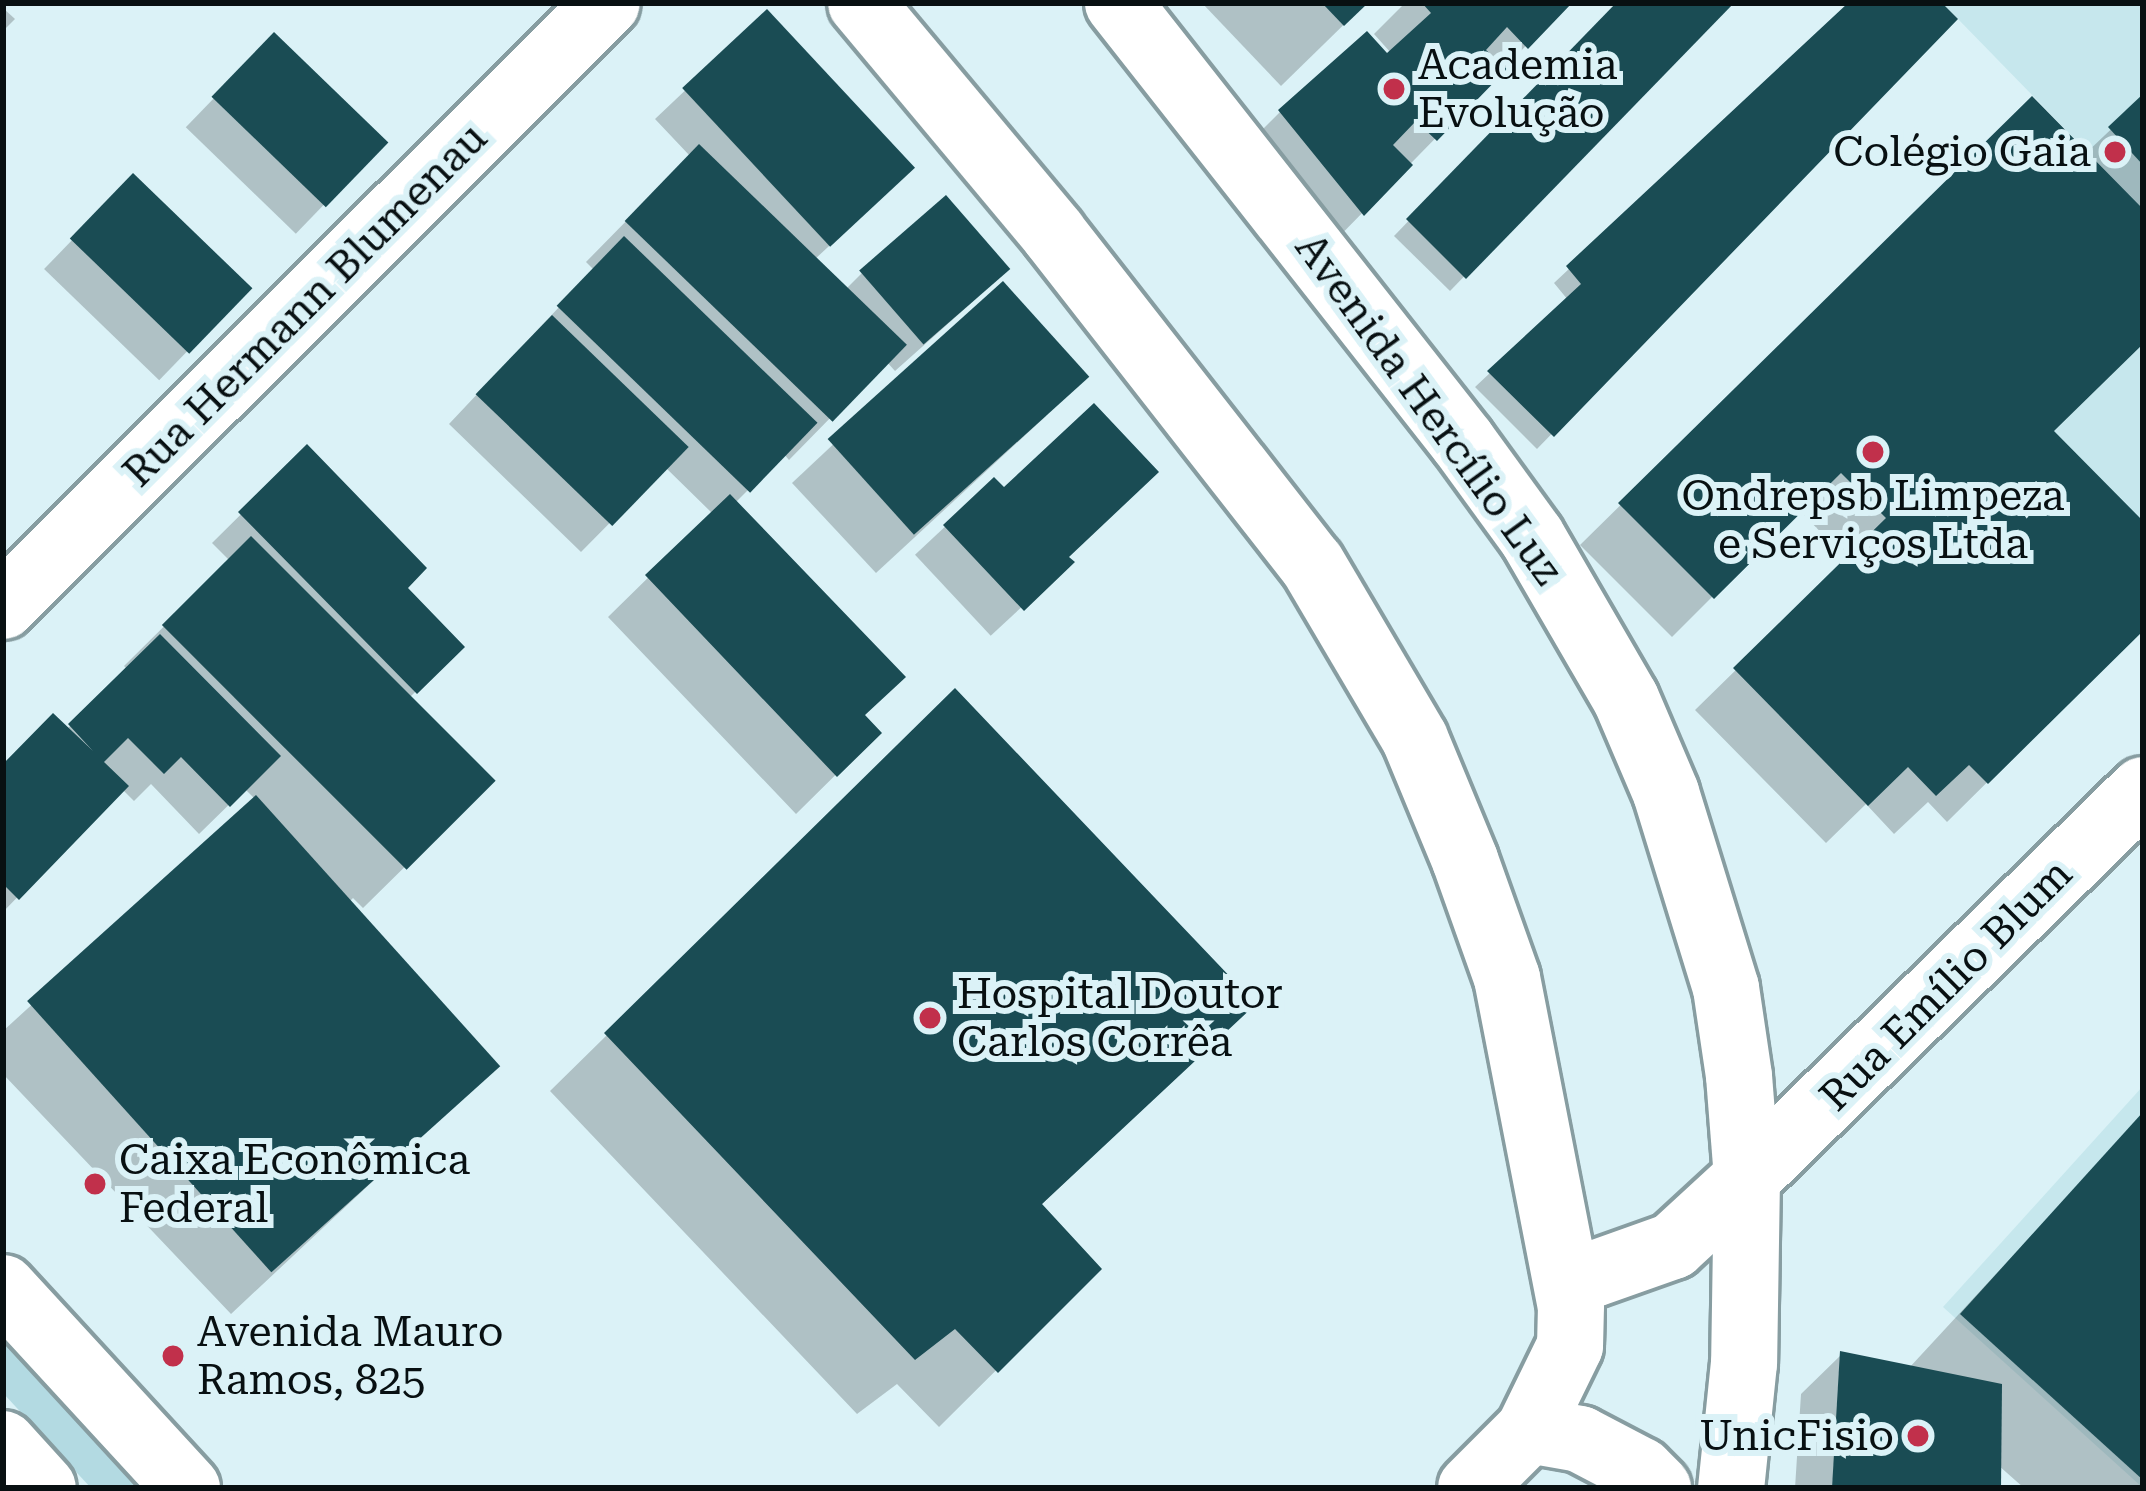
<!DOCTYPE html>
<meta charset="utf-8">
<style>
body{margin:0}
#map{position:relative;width:2146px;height:1491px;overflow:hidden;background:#dbf2f7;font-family:"Roboto Serif",serif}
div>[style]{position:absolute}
.built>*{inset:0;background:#c6e7ed}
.green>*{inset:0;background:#b3dae2}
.shadow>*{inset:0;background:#0003;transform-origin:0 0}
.building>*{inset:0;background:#1a4c54;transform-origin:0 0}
.roads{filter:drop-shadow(3px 0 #879da1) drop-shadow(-3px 0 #879da1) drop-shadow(0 3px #879da1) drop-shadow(0 -3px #879da1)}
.tertiary>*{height:66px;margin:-33px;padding:0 33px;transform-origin:33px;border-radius:33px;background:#fff}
.secondary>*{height:66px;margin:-33px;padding:0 33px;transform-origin:33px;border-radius:33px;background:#fff}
.primary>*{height:66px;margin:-33px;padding:0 33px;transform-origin:33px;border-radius:33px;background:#fff}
.dots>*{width:33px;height:33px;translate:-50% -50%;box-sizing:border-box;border:6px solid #dbf2f7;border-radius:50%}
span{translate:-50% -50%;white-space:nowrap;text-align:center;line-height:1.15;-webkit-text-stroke:12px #dbf2f7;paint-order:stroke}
.poi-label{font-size:42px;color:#081012}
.left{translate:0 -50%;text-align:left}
.right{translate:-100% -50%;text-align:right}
.street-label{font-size:42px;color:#081012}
.frame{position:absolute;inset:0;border:6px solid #081012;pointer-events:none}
</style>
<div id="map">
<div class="built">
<div style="clip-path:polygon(1942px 3px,2143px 3px,2143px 209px,1958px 19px)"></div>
<div style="clip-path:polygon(2143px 344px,2143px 521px,2054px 431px)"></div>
<div style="clip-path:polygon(2143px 1086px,2143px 1488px,1943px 1307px)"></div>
</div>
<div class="green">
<div style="clip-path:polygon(3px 1334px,146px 1488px,91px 1488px,3px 1393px)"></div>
</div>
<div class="shadow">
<div style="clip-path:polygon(1202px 3px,1366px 3px,1281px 86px)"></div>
<div style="clip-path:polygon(1405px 3px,1568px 3px,1323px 253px,1240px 152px,1280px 112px,1391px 53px,1374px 34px)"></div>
<div style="clip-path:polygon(1619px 3px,1729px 3px,1450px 291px,1394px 236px)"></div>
<div style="clip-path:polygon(1852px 3px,1937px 3px,1954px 19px,1537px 449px,1475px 387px,1568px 300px,1554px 283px)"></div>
<div style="clip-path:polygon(3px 8px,15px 19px,3px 31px)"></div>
<div style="clip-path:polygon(767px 13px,882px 197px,814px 260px,845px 290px,862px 273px,978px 297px,895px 371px,886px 361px,789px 460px,784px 454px,735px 503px,862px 717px,878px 733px,796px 814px,608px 617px,713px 514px,665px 467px,581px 552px,449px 424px,594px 270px,586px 262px,690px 156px,655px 119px)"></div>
<div style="left:274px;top:36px;width:153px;height:127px;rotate:44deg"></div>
<div style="clip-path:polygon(2143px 99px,2143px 340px,2050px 431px,2143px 525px,2143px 628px,1947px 822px,1928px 802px,1894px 834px,1866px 804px,1826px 843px,1695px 710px,1848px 560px,1799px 510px,1672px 637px,1580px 545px,2032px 100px,2085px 154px)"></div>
<div style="left:133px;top:177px;width:160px;height:128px;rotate:44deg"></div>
<div style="clip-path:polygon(1002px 286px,1046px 416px,876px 573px,792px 483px)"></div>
<div style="clip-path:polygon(307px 449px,404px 589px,461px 647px,408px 699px,490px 783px,363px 908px,353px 898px,349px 902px,497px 1065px,231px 1314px,3px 1074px,3px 1031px,256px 800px,245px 789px,199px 834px,151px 784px,134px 801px,122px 789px,3px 912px,3px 767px,66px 730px,128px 670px,124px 666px,230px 561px,212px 543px)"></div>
<div style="left:994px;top:481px;width:111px;height:108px;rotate:47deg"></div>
<div style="clip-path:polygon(1252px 1004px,1040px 1206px,1098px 1269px,939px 1427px,897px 1384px,857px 1414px,550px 1091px,607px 1035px)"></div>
<div style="clip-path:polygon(2143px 1115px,2143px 1488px,2024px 1488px,1998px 1465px,1998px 1488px,1795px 1488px,1801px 1394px,1841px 1355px,1909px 1368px)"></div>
</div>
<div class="building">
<div style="clip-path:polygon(1322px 3px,1368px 3px,1344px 26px)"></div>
<div style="clip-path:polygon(1422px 3px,1572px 3px,1528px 49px,1507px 27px,1486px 50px,1507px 69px,1437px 141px,1416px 121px,1393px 145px,1413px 165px,1364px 216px,1278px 110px,1367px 31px,1387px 53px,1431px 13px)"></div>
<div style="clip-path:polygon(1616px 3px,1734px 3px,1466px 279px,1406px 219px)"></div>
<div style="clip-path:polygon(1848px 3px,1942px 3px,1958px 19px,1554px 437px,1487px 371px,1581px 284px,1566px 266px)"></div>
<div style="left:767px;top:9px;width:217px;height:116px;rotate:47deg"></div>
<div style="left:274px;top:32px;width:159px;height:90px;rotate:44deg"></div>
<div style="clip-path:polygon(2143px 94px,2143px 165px,2108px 127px)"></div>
<div style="clip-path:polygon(2032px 96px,2143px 209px,2143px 344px,2054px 431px,2143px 521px,2143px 631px,1988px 784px,1969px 765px,1936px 796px,1908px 767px,1868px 806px,1733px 668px,1886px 518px,1841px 473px,1714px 599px,1618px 503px)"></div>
<div style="left:699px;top:144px;width:289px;height:107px;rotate:44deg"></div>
<div style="left:133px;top:173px;width:166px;height:91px;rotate:44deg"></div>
<div style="left:946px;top:195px;width:98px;height:115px;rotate:49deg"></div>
<div style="left:624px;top:236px;width:269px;height:97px;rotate:44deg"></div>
<div style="left:1003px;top:281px;width:129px;height:236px;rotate:48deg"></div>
<div style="left:552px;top:315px;width:190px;height:110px;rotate:44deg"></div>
<div style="clip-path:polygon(1094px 403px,1159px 472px,1069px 557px,1075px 562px,1024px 611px,943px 525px,994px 477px,1004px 487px)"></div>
<div style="clip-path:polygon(307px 444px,427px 568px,408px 588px,465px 647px,417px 694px,238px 512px)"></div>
<div style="clip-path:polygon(730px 494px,906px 677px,865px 715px,882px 733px,837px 777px,645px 575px)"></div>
<div style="left:251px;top:536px;width:346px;height:126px;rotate:45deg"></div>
<div style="clip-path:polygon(160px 634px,281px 756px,230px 807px,181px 757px,164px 774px,128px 738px,104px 762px,129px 786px,19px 900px,3px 884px,3px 764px,53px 713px,93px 751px,68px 724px)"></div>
<div style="clip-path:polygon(955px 688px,1256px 1004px,1042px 1204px,1102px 1269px,998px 1373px,955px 1329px,915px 1360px,604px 1033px)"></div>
<div style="left:256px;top:795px;width:365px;height:308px;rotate:48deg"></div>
<div style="clip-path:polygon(2143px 1112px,2143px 1480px,1960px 1314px)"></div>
<div style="clip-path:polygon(1840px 1351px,2002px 1384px,2001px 1488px,1832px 1488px)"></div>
</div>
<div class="roads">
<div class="tertiary">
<div style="left:3px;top:606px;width:853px;rotate:-44.95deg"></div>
<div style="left:1747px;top:1178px;width:554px;rotate:-44.42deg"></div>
</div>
<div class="secondary">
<div style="left:861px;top:3px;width:300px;rotate:50.1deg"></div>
<div style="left:1053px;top:233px;width:420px;rotate:52deg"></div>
<div style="left:1312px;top:564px;width:203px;rotate:59.5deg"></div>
<div style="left:1415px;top:739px;width:131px;rotate:67.5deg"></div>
<div style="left:1465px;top:860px;width:125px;rotate:70.4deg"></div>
<div style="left:1507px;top:978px;width:334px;rotate:79deg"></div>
<div style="left:1571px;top:1306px;width:40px;rotate:91.4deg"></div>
<div style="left:1570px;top:1346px;width:93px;rotate:116deg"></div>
<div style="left:1529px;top:1430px;width:82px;rotate:135deg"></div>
<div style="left:1118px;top:3px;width:558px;rotate:51.84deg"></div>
<div style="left:1463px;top:442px;width:117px;rotate:54deg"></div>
<div style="left:1532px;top:537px;width:187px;rotate:59.9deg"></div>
<div style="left:1626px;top:699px;width:102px;rotate:66.9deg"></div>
<div style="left:1666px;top:793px;width:204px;rotate:72.9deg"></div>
<div style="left:1726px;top:988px;width:89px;rotate:81.6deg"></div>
<div style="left:1739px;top:1076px;width:102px;rotate:85.5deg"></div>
<div style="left:1747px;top:1178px;width:185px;rotate:90.9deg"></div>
<div style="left:1744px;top:1363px;width:126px;rotate:95.9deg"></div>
<div style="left:1567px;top:1269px;width:27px;rotate:10deg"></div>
<div style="left:1594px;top:1274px;width:84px;rotate:-19.5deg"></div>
<div style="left:1673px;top:1246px;width:100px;rotate:-42.6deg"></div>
<div style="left:1529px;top:1430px;width:52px;rotate:10deg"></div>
<div style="left:1580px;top:1439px;width:69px;rotate:27.7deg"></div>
<div style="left:1641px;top:1471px;width:24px;rotate:45deg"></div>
</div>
<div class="primary">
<div style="left:3px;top:1288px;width:272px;rotate:47.4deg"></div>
<div style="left:3px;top:1444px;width:59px;rotate:47.7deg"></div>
</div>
</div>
<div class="dots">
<div style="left:1394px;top:89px;background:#c1304b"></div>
<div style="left:2115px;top:152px;background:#c1304b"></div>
<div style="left:1873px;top:452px;background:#c1304b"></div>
<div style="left:930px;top:1018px;background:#c1304b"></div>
<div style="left:95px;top:1184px;background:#c1304b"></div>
<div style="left:173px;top:1356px;background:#c1304b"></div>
<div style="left:1918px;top:1436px;background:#c1304b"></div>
</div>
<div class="poi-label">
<span class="left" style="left:1418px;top:89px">Academia<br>Evolução</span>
<span class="right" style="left:2091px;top:152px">Colégio Gaia</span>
<span style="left:1873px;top:520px">Ondrepsb Limpeza<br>e Serviços Ltda</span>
<span class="left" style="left:957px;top:1018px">Hospital Doutor<br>Carlos Corrêa</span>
<span class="left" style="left:119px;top:1184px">Caixa Econômica<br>Federal</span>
<span class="left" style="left:197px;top:1356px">Avenida Mauro<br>Ramos, 825</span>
<span class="right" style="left:1894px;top:1436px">UnicFisio</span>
</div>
<div class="street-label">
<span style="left:305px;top:305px;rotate:-45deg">Rua Hermann Blumenau</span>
<span style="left:1429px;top:409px;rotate:54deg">Avenida Hercílio Luz</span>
<span style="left:1946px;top:985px;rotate:-45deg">Rua Emílio Blum</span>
</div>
<div class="frame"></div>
</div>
